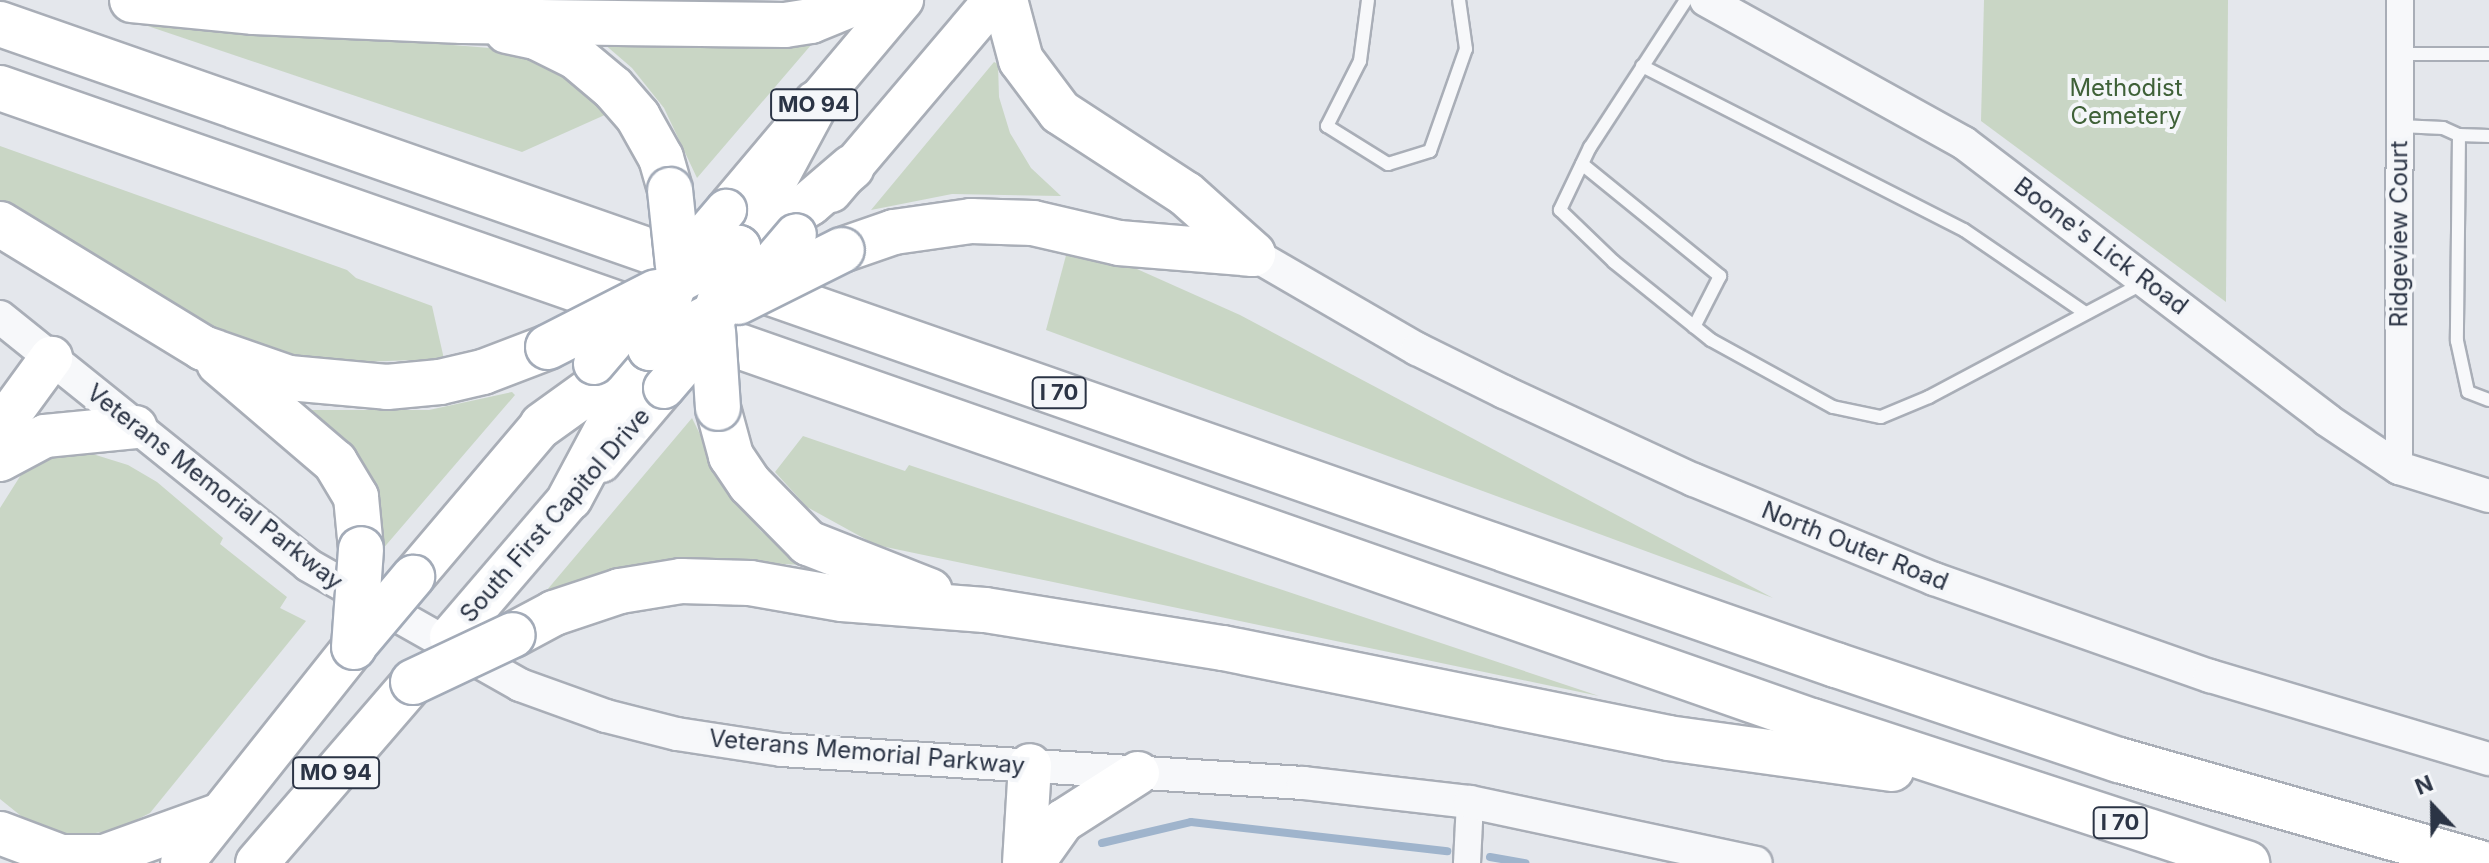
<!DOCTYPE html>
<style>
body{margin:0}
#map{position:relative;width:2489px;height:863px;overflow:hidden;background:#e4e7ec;font-family:Inter,sans-serif}
div>[style]{position:absolute}
.green>*{inset:0;background:#c9d6c5}
.stream>*{height:8px;margin:-4px;padding:0 4px;transform-origin:4px;border-radius:4px;background:#9fb4cc}
.roads{filter:drop-shadow(2px 0 #a9aeb7) drop-shadow(-2px 0 #a9aeb7) drop-shadow(0 2px #a9aeb7) drop-shadow(0 -2px #a9aeb7)}
.service>*{height:12px;margin:-6px;padding:0 6px;transform-origin:6px;border-radius:6px;background:#f7f8fa}
.minor>*{height:26px;margin:-13px;padding:0 13px;transform-origin:13px;border-radius:13px;background:#f7f8fa}
.tertiary>*{height:32px;margin:-16px;padding:0 16px;transform-origin:16px;border-radius:16px;background:#f7f8fa}
.primary>*{height:40px;margin:-20px;padding:0 20px;transform-origin:20px;border-radius:20px;background:#fff}
.trunk>*{height:42px;margin:-21px;padding:0 21px;transform-origin:21px;border-radius:21px;background:#fff}
.motorway>*{height:44px;margin:-22px;padding:0 22px;transform-origin:22px;border-radius:22px;background:#fff}
.bridges{filter:drop-shadow(2px 0 #a3abb8) drop-shadow(-2px 0 #a3abb8) drop-shadow(0 2px #a3abb8) drop-shadow(0 -2px #a3abb8)}
.primary-bridge>*{height:40px;margin:-20px;padding:0 20px;transform-origin:20px;border-radius:20px;background:#fff}
.trunk-bridge>*{height:42px;margin:-21px;padding:0 21px;transform-origin:21px;border-radius:21px;background:#fff}
.motorway-bridge>*{height:44px;margin:-22px;padding:0 22px;transform-origin:22px;border-radius:22px;background:#fff}
span{translate:-50% -50%;white-space:nowrap;text-align:center;line-height:1.15;-webkit-text-stroke:8px #f4f6f9;paint-order:stroke}
.shield-label span{padding:2px 6px;background:#f4f6f9;border:2px solid;border-radius:6px;-webkit-text-stroke-width:0}
.shield-label{font-size:22px;color:#2b3445;font-weight:700}
.park-label{font-size:24px;color:#3f6138}
.street-label{font-size:24px;color:#2b3445}
.north{position:absolute;left:2393px;top:767px;width:80px;height:80px;-webkit-text-stroke:6px #f4f6f9;paint-order:stroke;rotate:338deg;font-size:22px;font-weight:700;line-height:32px;text-align:center;color:#2b3445}
.north::after{content:'';display:block;margin:auto;width:28px;height:36px;background:#2b3445;clip-path:polygon(50% 0,100% 100%,50% 72%,0 100%)}
</style>
<div id="map">
<div class="green">
<div style="clip-path:polygon(1984px 0,2228px 0,2226px 302px,1981px 121px)"></div>
<div style="clip-path:polygon(124px 18px,502px 49px,569px 77px,607px 114px,522px 152px)"></div>
<div style="clip-path:polygon(817px 38px,697px 178px,664px 108px,632px 68px,603px 43px)"></div>
<div style="clip-path:polygon(994px 62px,998px 64px,999px 97px,1010px 133px,1031px 168px,1061px 196px,952px 194px,871px 210px)"></div>
<div style="clip-path:polygon(0 146px,347px 270px,356px 278px,432px 306px,444px 359px,331px 363px,249px 344px,200px 322px,0 205px)"></div>
<div style="clip-path:polygon(1068px 248px,1119px 261px,1240px 315px,1773px 598px,1046px 330px)"></div>
<div style="clip-path:polygon(512px 392px,515px 395px,381px 551px,307px 410px,429px 410px)"></div>
<div style="clip-path:polygon(692px 418px,731px 497px,761px 531px,802px 565px,678px 558px,614px 568px,547px 590px)"></div>
<div style="clip-path:polygon(803px 436px,905px 471px,909px 465px,1599px 696px,876px 545px,807px 507px,775px 472px)"></div>
<div style="clip-path:polygon(83px 451px,128px 465px,157px 482px,223px 538px,220px 544px,287px 597px,280px 608px,306px 621px,150px 813px,116px 830px,75px 836px,31px 824px,0 799px,0 508px,24px 470px,60px 452px)"></div>
</div>
<div class="stream">
<div style="left:1102px;top:843px;width:91px;rotate:-13.3deg"></div>
<div style="left:1191px;top:822px;width:258px;rotate:6.5deg"></div>
<div style="left:1490px;top:857px;width:36px;rotate:10deg"></div>
</div>
<div class="roads">
<div class="service">
<div style="left:1368px;top:0;width:62px;rotate:97.5deg"></div>
<div style="left:1360px;top:61px;width:73px;rotate:116.9deg"></div>
<div style="left:1327px;top:126px;width:72px;rotate:31.9deg"></div>
<div style="left:1388px;top:164px;width:44px;rotate:-17.2deg"></div>
<div style="left:1430px;top:151px;width:108px;rotate:-70.6deg"></div>
<div style="left:1466px;top:49px;width:49px;rotate:-98.1deg"></div>
<div style="left:1686px;top:0;width:176px;rotate:123.1deg"></div>
<div style="left:1590px;top:147px;width:70px;rotate:115.5deg"></div>
<div style="left:1560px;top:210px;width:75px;rotate:43.9deg"></div>
<div style="left:1614px;top:262px;width:124px;rotate:38.8deg"></div>
<div style="left:1711px;top:340px;width:139px;rotate:28.8deg"></div>
<div style="left:1833px;top:407px;width:49px;rotate:11.8deg"></div>
<div style="left:1881px;top:417px;width:52px;rotate:-22.6deg"></div>
<div style="left:1929px;top:397px;width:245px;rotate:-28deg"></div>
<div style="left:2400px;top:54px;width:89px"></div>
<div style="left:1642px;top:66px;width:361px;rotate:27deg"></div>
<div style="left:1964px;top:230px;width:147px;rotate:34.4deg"></div>
<div style="left:2400px;top:126px;width:43px;rotate:2.7deg"></div>
<div style="left:2443px;top:128px;width:17px;rotate:24deg"></div>
<div style="left:2489px;top:136px;width:30px;rotate:-178deg"></div>
<div style="left:2459px;top:135px;width:206px;rotate:90.6deg"></div>
<div style="left:2457px;top:341px;width:52px;rotate:77.8deg"></div>
<div style="left:2468px;top:392px;width:22px;rotate:21deg"></div>
<div style="left:1582px;top:164px;width:178px;rotate:39.1deg"></div>
<div style="left:1720px;top:276px;width:57px;rotate:117deg"></div>
</div>
<div class="minor">
<div style="left:2399px;top:468px;width:468px;rotate:-89.9deg"></div>
<div style="left:1467px;top:863px;width:61px;rotate:-87.2deg"></div>
</div>
<div class="tertiary">
<div style="left:1706px;top:0;width:295px;rotate:29deg"></div>
<div style="left:1964px;top:143px;width:457px;rotate:37.3deg"></div>
<div style="left:2327px;top:420px;width:87px;rotate:33.7deg"></div>
<div style="left:2399px;top:468px;width:94px;rotate:17.3deg"></div>
<div style="left:1253px;top:254px;width:190px;rotate:30.1deg"></div>
<div style="left:1417px;top:349px;width:97px;rotate:26.3deg"></div>
<div style="left:1504px;top:392px;width:209px;rotate:24.9deg"></div>
<div style="left:1694px;top:480px;width:260px;rotate:22.4deg"></div>
<div style="left:1934px;top:579px;width:293px;rotate:19.4deg"></div>
<div style="left:2210px;top:676px;width:291px;rotate:16.6deg"></div>
<div style="left:0;top:317px;width:395px;rotate:38.8deg"></div>
<div style="left:308px;top:565px;width:244px;rotate:29.5deg"></div>
<div style="left:520px;top:685px;width:91px;rotate:19.8deg"></div>
<div style="left:606px;top:716px;width:73px;rotate:14.2deg"></div>
<div style="left:677px;top:734px;width:106px;rotate:8.7deg"></div>
<div style="left:782px;top:750px;width:522px;rotate:3.62deg"></div>
<div style="left:1303px;top:783px;width:168px;rotate:6.5deg"></div>
<div style="left:1470px;top:802px;width:292px;rotate:12deg"></div>
</div>
<div class="primary">
<div style="left:831px;top:192px;width:252px;rotate:-49.7deg"></div>
<div style="left:726px;top:210px;width:275px;rotate:-49.9deg"></div>
<div style="left:601px;top:462px;width:97px;rotate:-49.6deg"></div>
</div>
<div class="trunk">
<div style="left:0;top:428px;width:87px;rotate:-53.9deg"></div>
<div style="left:0;top:460px;width:51px;rotate:-28.1deg"></div>
<div style="left:45px;top:436px;width:91px;rotate:-5.6deg"></div>
<div style="left:413px;top:577px;width:199px;rotate:-49.7deg"></div>
<div style="left:451px;top:637px;width:183px;rotate:-49.4deg"></div>
<div style="left:0;top:833px;width:65px;rotate:20.7deg"></div>
<div style="left:61px;top:856px;width:43px"></div>
<div style="left:104px;top:856px;width:121px;rotate:-19.8deg"></div>
<div style="left:182px;top:863px;width:276px;rotate:-51.5deg"></div>
<div style="left:257px;top:863px;width:239px;rotate:-49.2deg"></div>
<div style="left:1024px;top:863px;width:98px;rotate:-86.5deg"></div>
<div style="left:1033px;top:863px;width:52px;rotate:-54.5deg"></div>
<div style="left:1063px;top:821px;width:89px;rotate:-32.6deg"></div>
</div>
<div class="motorway">
<div style="left:132px;top:0;width:123px;rotate:5.6deg"></div>
<div style="left:254px;top:12px;width:208px;rotate:2.5deg"></div>
<div style="left:462px;top:21px;width:323px;rotate:0.7deg"></div>
<div style="left:785px;top:25px;width:26px;rotate:-9deg"></div>
<div style="left:811px;top:21px;width:55px;rotate:-22.4deg"></div>
<div style="left:1005px;top:0;width:62px;rotate:75.1deg"></div>
<div style="left:1021px;top:60px;width:65px;rotate:53.1deg"></div>
<div style="left:1060px;top:112px;width:150px;rotate:33.1deg"></div>
<div style="left:1186px;top:194px;width:90px;rotate:41.8deg"></div>
<div style="left:0;top:24px;width:1945px;rotate:19.25deg"></div>
<div style="left:1836px;top:665px;width:299px;rotate:18.6deg"></div>
<div style="left:2119px;top:760px;width:375px;rotate:15.9deg"></div>
<div style="left:507px;top:31px;width:30px;rotate:12deg"></div>
<div style="left:536px;top:37px;width:45px;rotate:26.6deg"></div>
<div style="left:576px;top:57px;width:48px;rotate:40deg"></div>
<div style="left:613px;top:88px;width:38px;rotate:49deg"></div>
<div style="left:638px;top:117px;width:47px;rotate:60.7deg"></div>
<div style="left:661px;top:158px;width:33px;rotate:74deg"></div>
<div style="left:0;top:88px;width:1919px;rotate:19.26deg"></div>
<div style="left:1812px;top:721px;width:458px;rotate:18.1deg"></div>
<div style="left:0;top:224px;width:238px;rotate:31.4deg"></div>
<div style="left:203px;top:348px;width:91px;rotate:19.2deg"></div>
<div style="left:289px;top:378px;width:98px;rotate:5.2deg"></div>
<div style="left:387px;top:387px;width:53px;rotate:-5.4deg"></div>
<div style="left:440px;top:382px;width:44px;rotate:-13.1deg"></div>
<div style="left:483px;top:372px;width:70px;rotate:-21deg"></div>
<div style="left:743px;top:245px;width:79px;rotate:-32.1deg"></div>
<div style="left:810px;top:203px;width:55px;rotate:-40.6deg"></div>
<div style="left:738px;top:248px;width:165px;rotate:-61.7deg"></div>
<div style="left:842px;top:250px;width:55px;rotate:-19.1deg"></div>
<div style="left:894px;top:232px;width:78px;rotate:-8.1deg"></div>
<div style="left:971px;top:221px;width:62px;rotate:1.8deg"></div>
<div style="left:1033px;top:223px;width:88px;rotate:13.1deg"></div>
<div style="left:1119px;top:243px;width:134px;rotate:4.7deg"></div>
<div style="left:219px;top:363px;width:153px;rotate:40.5deg"></div>
<div style="left:335px;top:462px;width:41px;rotate:59deg"></div>
<div style="left:356px;top:497px;width:52px;rotate:84.5deg"></div>
<div style="left:718px;top:408px;width:50px;rotate:74.8deg"></div>
<div style="left:731px;top:456px;width:34px;rotate:56deg"></div>
<div style="left:750px;top:484px;width:83px;rotate:45.5deg"></div>
<div style="left:808px;top:543px;width:131px;rotate:21.5deg"></div>
<div style="left:542px;top:425px;width:127px;rotate:-35.7deg"></div>
<div style="left:570px;top:498px;width:170px;rotate:-61.9deg"></div>
<div style="left:513px;top:635px;width:47px;rotate:-28.2deg"></div>
<div style="left:554px;top:613px;width:70px;rotate:-18.4deg"></div>
<div style="left:620px;top:591px;width:62px;rotate:-9.3deg"></div>
<div style="left:681px;top:581px;width:69px;rotate:1.7deg"></div>
<div style="left:750px;top:583px;width:93px;rotate:9.9deg"></div>
<div style="left:842px;top:599px;width:143px;rotate:4.4deg"></div>
<div style="left:985px;top:610px;width:241px;rotate:9.1deg"></div>
<div style="left:1223px;top:648px;width:454px;rotate:11.4deg"></div>
<div style="left:1668px;top:738px;width:226px;rotate:7.9deg"></div>
</div>
</div>
<div class="bridges">
<div class="primary-bridge">
<div style="left:678px;top:266px;width:74px;rotate:-49.4deg"></div>
<div style="left:738px;top:302px;width:89px;rotate:-49.5deg"></div>
<div style="left:594px;top:364px;width:91px;rotate:-49.5deg"></div>
<div style="left:664px;top:388px;width:75px;rotate:-49.3deg"></div>
</div>
<div class="trunk-bridge">
<div style="left:354px;top:647px;width:92px;rotate:-49.9deg"></div>
</div>
<div class="motorway-bridge">
<div style="left:670px;top:190px;width:76px;rotate:84deg"></div>
<div style="left:738px;top:302px;width:116px;rotate:-26.6deg"></div>
<div style="left:713px;top:331px;width:77px;rotate:86.3deg"></div>
<div style="left:548px;top:347px;width:121px;rotate:-27deg"></div>
<div style="left:650px;top:348px;width:73px;rotate:-27.6deg"></div>
<div style="left:715px;top:314px;width:70px;rotate:-70.8deg"></div>
<div style="left:650px;top:348px;width:71px;rotate:-69.3deg"></div>
<div style="left:675px;top:282px;width:72px;rotate:-28.4deg"></div>
<div style="left:354px;top:647px;width:98px;rotate:-85.9deg"></div>
<div style="left:413px;top:682px;width:110px;rotate:-25.2deg"></div>
</div>
</div>
<div class="shield-label">
<span style="left:814px;top:105px">MO 94</span>
<span style="left:1059px;top:393px">I 70</span>
<span style="left:336px;top:773px">MO 94</span>
<span style="left:2120px;top:823px">I 70</span>
</div>
<div class="park-label">
<span style="left:2126px;top:102px">Methodist<br>Cemetery</span>
</div>
<div class="street-label">
<span style="left:2399px;top:234px;rotate:-90deg">Ridgeview Court</span>
<span style="left:2101px;top:246px;rotate:37deg">Boone's Lick Road</span>
<span style="left:215px;top:487px;rotate:38deg">Veterans Memorial Parkway</span>
<span style="left:555px;top:515px;rotate:-49deg">South First Capitol Drive</span>
<span style="left:1855px;top:546px;rotate:22deg">North Outer Road</span>
<span style="left:867px;top:752px;rotate:5deg">Veterans Memorial Parkway</span>
</div>
<div class="north">N</div>
</div>
